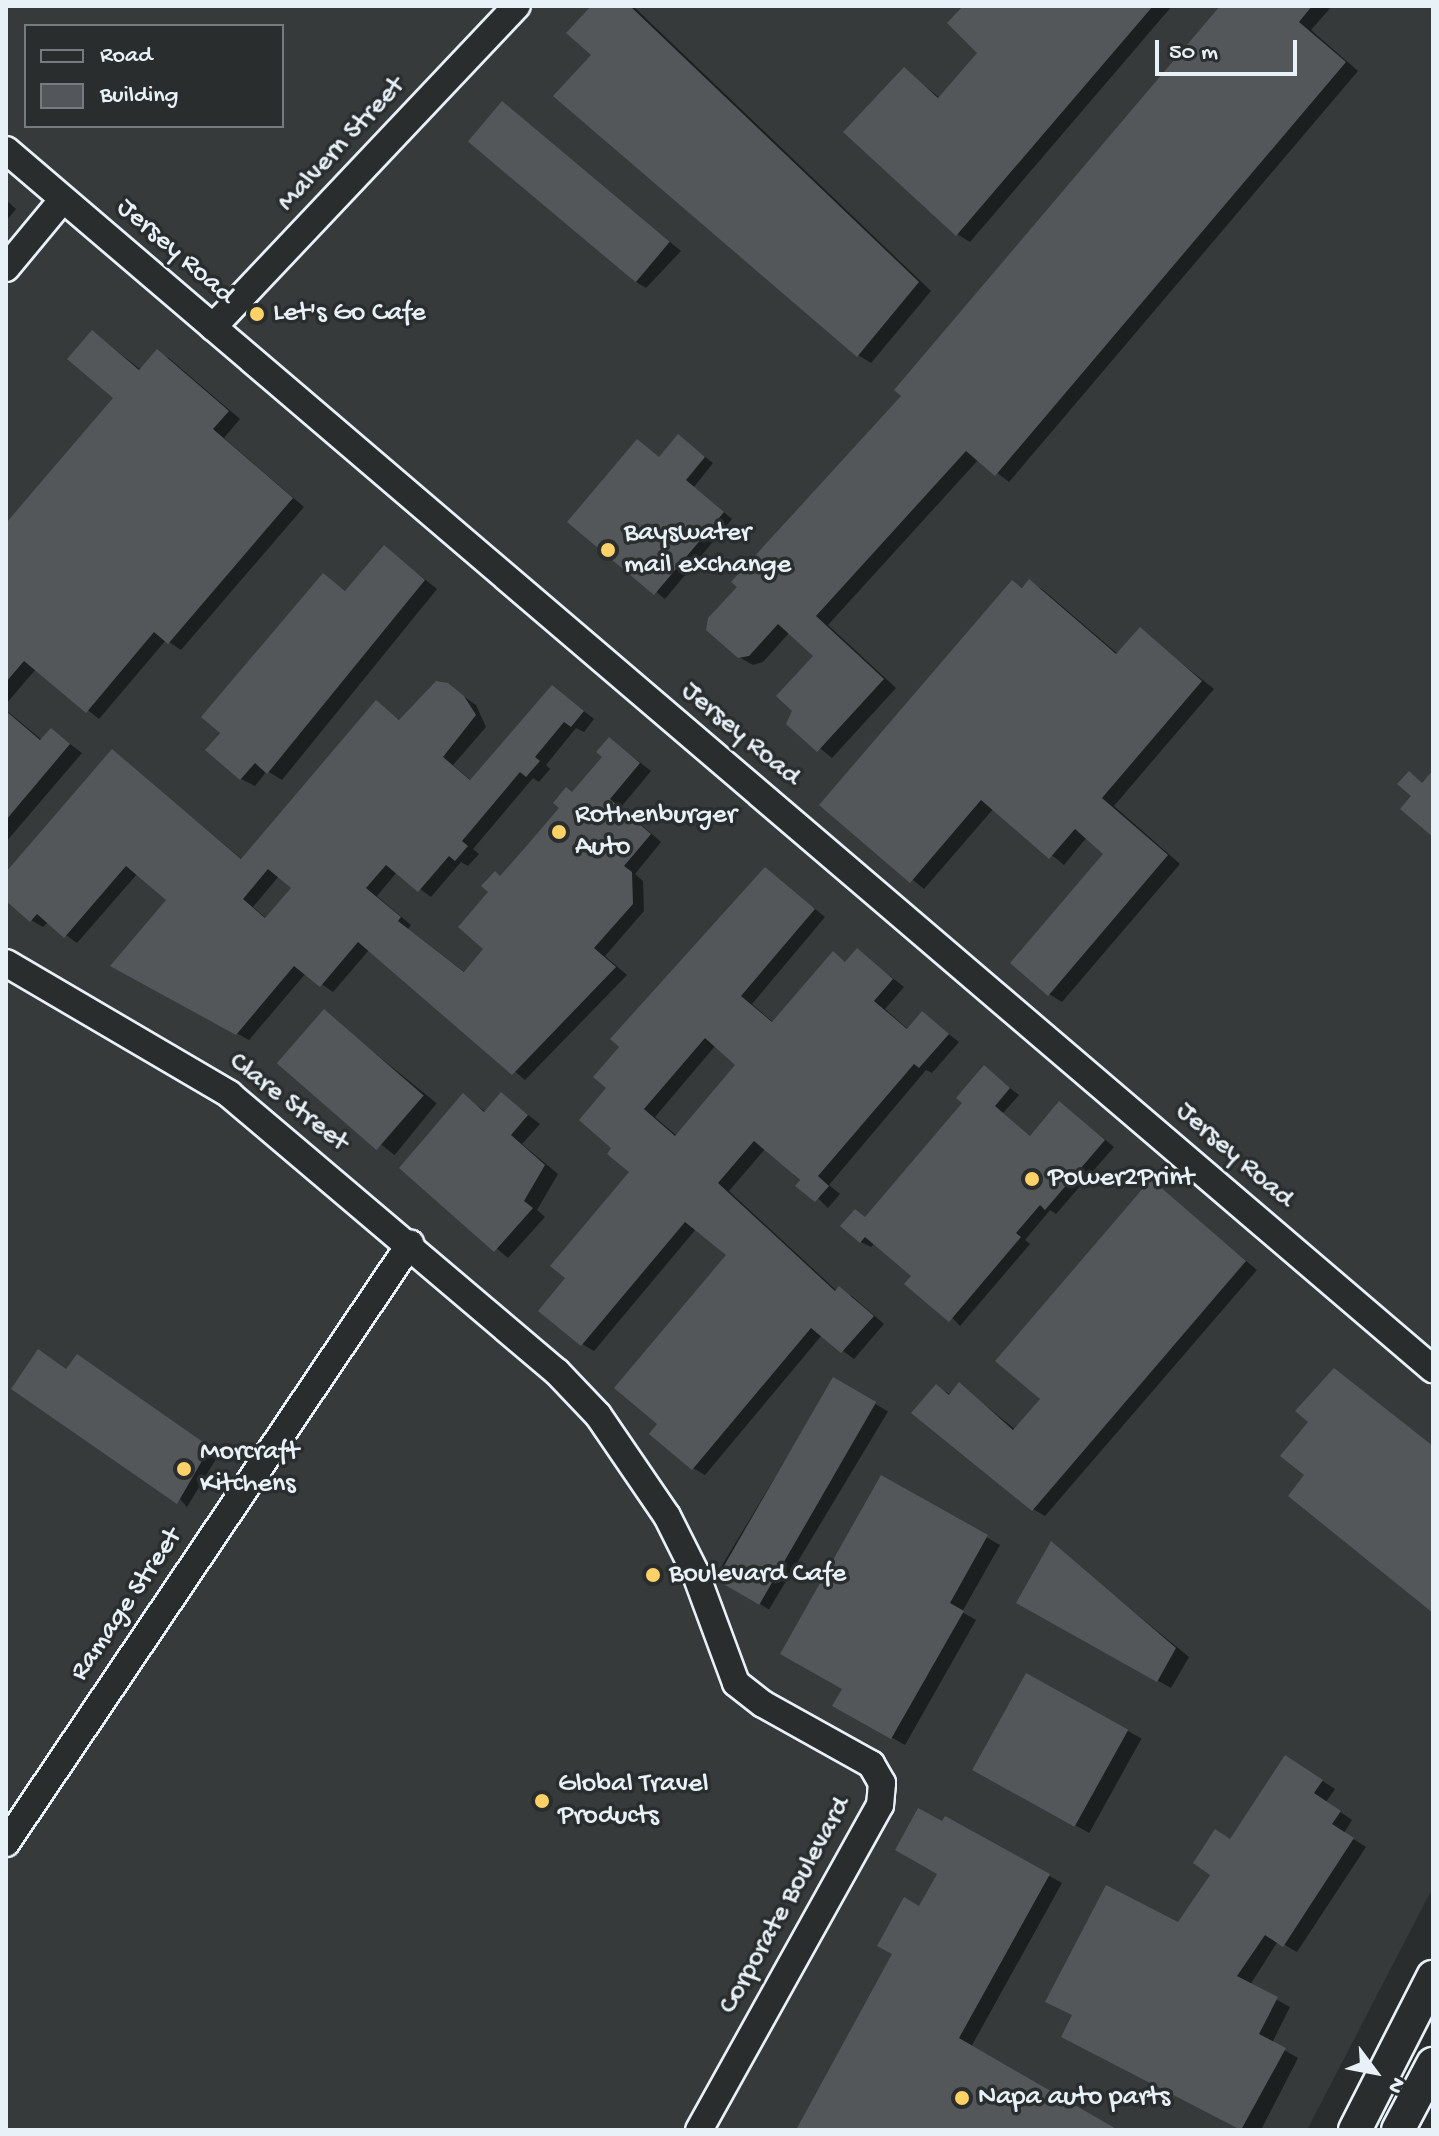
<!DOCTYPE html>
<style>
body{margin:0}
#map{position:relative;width:1439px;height:2136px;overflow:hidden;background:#2a2d2e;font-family:"Gochi Hand",sans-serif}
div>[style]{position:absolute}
.built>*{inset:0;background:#363a3b}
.shadow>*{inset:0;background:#0007;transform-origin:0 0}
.building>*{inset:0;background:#535759;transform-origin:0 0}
.roads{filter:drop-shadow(2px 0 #e8f1f8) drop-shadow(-2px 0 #e8f1f8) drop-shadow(0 2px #e8f1f8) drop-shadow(0 -2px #e8f1f8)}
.minor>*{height:26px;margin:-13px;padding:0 13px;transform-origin:13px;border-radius:13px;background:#2a2d2e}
.major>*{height:32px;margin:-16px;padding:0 16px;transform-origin:16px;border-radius:16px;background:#2a2d2e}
.dots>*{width:22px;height:22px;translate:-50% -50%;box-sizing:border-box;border:4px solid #2a2d2e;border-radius:50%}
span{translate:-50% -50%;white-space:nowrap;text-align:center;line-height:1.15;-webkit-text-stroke:7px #2a2d2e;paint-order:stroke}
.street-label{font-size:28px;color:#e8f1f8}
.poi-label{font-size:28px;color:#e8f1f8}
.left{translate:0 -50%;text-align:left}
.frame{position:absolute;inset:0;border:8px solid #e8f1f8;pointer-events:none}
.legend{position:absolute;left:24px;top:24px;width:260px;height:104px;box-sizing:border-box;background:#2a2d2e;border:2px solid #767b7f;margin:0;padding:10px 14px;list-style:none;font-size:24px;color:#e8f1f8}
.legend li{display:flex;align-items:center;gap:16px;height:40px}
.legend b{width:40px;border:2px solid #767b7f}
.north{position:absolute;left:1335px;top:2032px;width:80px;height:80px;-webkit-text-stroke:6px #2a2d2e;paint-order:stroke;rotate:122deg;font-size:22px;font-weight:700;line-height:32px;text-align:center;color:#e8f1f8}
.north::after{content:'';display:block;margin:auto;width:28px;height:36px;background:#e8f1f8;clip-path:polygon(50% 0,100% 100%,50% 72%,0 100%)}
.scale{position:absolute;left:1155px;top:40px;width:142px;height:36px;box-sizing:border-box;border:4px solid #e8f1f8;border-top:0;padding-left:10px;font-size:24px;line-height:28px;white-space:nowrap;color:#e8f1f8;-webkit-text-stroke:6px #2a2d2e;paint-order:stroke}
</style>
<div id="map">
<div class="built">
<div style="clip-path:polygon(evenodd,6px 6px,1433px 6px,1433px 1887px,1307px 2130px,6px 2130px,6px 6px,26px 26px,282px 26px,282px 126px,26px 126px,26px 26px)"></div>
</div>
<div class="shadow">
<div style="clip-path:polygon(594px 6px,633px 6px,931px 291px,871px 363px,858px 355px)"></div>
<div style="clip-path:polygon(965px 6px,1172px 6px,970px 242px,957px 234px,905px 70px,940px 98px,980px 52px)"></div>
<div style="clip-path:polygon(1222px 6px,1332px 6px,1311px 30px,1358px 71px,1009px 482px,979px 459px,828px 625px,896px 688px,832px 758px,789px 723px,816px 656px,790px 632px,763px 662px,753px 665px,739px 657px,904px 395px)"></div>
<div style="clip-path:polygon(502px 103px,681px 251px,646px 288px,633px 280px)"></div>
<div style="clip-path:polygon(6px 200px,16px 209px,6px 221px)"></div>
<div style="clip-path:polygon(93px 332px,141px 370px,157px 351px,170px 359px,240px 419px,224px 438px,304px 507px,181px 650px,166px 640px,99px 719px,36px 669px,6px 704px,6px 523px,116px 398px)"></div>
<div style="clip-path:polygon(679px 437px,713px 463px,694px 487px,732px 519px,665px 599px,570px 521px,637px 441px,660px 458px)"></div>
<div style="clip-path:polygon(384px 547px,437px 589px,282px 780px,267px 771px,255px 786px,241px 779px,208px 750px,324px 576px,347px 592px)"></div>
<div style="clip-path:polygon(1013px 582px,1023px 588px,1029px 582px,1042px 589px,1119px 655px,1140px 630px,1214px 689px,1114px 806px,1180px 864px,1062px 1002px,1049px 994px,1106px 854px,1087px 837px,1064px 865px,994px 808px,924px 889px,822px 805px)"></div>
<div style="clip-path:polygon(evenodd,448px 685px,476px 705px,486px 727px,453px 765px,472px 781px,553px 687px,594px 719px,584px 732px,576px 728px,546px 765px,550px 769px,539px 782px,533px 778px,473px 849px,479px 854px,468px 866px,461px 862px,431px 897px,397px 872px,377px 896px,411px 925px,408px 929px,466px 973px,486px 949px,502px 878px,605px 757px,610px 739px,651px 771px,621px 807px,661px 842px,635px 874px,643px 881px,644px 911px,605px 956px,627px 975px,525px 1080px,369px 950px,333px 992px,306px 973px,249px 1040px,113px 965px,169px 900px,138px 873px,77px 943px,48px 922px,43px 927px,31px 920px,6px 899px,6px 875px,112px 751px,243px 860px,376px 703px,401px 721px,448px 685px,279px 876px,294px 888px,267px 919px,253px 907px,279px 876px)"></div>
<div style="clip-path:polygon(6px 710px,42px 740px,51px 730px,82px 753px,6px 842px)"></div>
<div style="clip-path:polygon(evenodd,765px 869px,825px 917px,752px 1004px,774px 1023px,833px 954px,847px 963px,858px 951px,904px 987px,885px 1009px,909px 1030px,923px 1014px,959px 1042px,932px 1073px,926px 1070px,829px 1185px,840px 1194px,828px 1208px,766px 1148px,729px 1191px,837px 1291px,852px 1296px,884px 1324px,854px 1359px,822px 1335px,705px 1475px,693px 1468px,660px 1424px,729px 1255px,696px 1229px,594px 1351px,582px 1344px,568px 1278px,631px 1172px,614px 1148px,609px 1088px,765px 869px,716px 1045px,738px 1065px,677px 1136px,655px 1117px,716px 1045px)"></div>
<div style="left:324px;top:1012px;width:145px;height:67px;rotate:39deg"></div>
<div style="clip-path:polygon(984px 1068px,1019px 1095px,1003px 1113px,1031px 1137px,1060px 1103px,1114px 1147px,1056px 1214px,1050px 1210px,1025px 1240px,1030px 1244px,960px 1326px,913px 1276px,875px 1243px,871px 1247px,861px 1242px,867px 1218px,965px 1103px)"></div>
<div style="clip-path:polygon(501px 1094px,540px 1124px,522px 1144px,558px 1174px,537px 1210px,545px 1217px,508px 1258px,402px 1168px,463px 1096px,486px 1112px)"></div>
<div style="clip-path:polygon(1151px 1182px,1257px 1270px,1045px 1516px,1033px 1509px,937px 1386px,951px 1395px,960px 1385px,1016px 1430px,1043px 1399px)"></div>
<div style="clip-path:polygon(87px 1362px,219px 1454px,187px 1507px,68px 1371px)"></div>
<div style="left:834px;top:1379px;width:63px;height:231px;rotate:31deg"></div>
<div style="clip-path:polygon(882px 1478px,1000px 1545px,962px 1612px,976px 1620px,905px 1745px,835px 1705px,845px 1688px)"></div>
<div style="clip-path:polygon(1051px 1544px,1189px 1657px,1171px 1688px,1018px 1602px)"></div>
<div style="left:1027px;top:1675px;width:131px;height:108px;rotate:29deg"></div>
<div style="clip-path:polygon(1299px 1766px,1335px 1789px,1326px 1802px,1352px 1820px,1344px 1833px,1366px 1847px,1297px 1952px,1278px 1941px,1250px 1985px,1290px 2007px,1272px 2043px,1298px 2058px,1261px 2130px,1243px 2130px,1076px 2043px,1179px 1925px,1231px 1841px)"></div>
<div style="clip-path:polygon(946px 1819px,1062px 1883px,971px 2047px,1114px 2130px,798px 2130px,940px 1873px)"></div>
</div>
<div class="building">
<div style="clip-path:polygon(591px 6px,630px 6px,919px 282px,857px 357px,553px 96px,591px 55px,566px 33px)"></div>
<div style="clip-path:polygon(963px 6px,1153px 6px,956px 236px,843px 132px,904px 67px,938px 98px,977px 53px,947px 23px)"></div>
<div style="clip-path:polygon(1220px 6px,1312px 6px,1299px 22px,1346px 62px,995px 476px,966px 451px,816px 616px,884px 679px,817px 752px,786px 724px,792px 711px,776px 696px,813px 656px,778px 624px,749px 656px,738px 658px,706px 630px,708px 618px,737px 587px,731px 582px,901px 396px,894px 390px)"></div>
<div style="left:502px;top:101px;width:219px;height:53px;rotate:40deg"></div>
<div style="clip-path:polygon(92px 330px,139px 370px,157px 349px,229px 411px,213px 429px,293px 498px,168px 644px,154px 632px,86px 713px,24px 661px,6px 682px,6px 523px,113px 398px,67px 359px)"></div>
<div style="clip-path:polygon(678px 434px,705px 457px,686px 480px,724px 512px,654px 595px,567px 522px,637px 439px,659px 457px)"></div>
<div style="clip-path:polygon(384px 545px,425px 580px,267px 774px,255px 763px,240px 780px,205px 750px,220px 733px,201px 717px,323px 573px,345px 591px)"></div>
<div style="clip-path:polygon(1029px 579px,1116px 654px,1140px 627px,1202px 681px,1102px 798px,1168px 855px,1048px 996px,1010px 963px,1103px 854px,1075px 829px,1049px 859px,981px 800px,910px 883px,819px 805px,1012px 580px,1022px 588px)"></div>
<div style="clip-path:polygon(evenodd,436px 681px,448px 683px,464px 696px,476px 715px,443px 757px,470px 780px,552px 685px,584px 711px,571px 727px,564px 722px,535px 757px,540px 761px,526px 777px,520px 772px,462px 841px,468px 846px,455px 861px,449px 856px,418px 892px,386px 865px,366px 888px,401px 917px,398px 921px,464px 972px,483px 949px,458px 927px,488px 892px,481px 886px,495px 871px,500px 876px,530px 842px,559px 808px,553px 803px,566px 787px,572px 792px,602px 757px,596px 752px,609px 737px,640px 763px,610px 799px,651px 834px,624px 866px,632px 872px,633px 904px,594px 948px,616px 967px,512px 1075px,358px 942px,320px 987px,294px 966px,236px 1035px,110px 966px,166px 900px,126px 866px,64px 938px,37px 914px,30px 922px,6px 901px,6px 872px,112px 749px,241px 859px,376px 700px,399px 720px,436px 681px,268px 869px,291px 888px,265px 918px,243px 899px,268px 869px)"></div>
<div style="clip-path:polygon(6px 711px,40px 740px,51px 728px,70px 744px,6px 820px)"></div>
<div style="clip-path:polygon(1433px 770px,1433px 837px,1400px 809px,1411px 796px,1397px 784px,1409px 771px,1422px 783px)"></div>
<div style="clip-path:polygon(evenodd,765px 867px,815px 909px,741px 996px,772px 1022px,833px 951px,845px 962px,857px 948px,893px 979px,874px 1001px,907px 1029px,922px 1011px,949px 1034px,919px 1068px,914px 1064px,818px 1176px,829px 1186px,815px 1202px,795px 1186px,800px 1180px,754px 1141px,718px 1183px,835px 1291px,839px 1286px,874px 1316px,841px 1353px,811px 1328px,692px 1470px,649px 1434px,657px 1424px,614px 1388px,726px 1255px,685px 1222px,581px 1346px,538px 1311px,565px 1278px,550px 1266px,629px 1172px,607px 1154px,611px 1148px,579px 1120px,606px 1088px,593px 1077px,619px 1047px,610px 1039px,765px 867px,705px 1038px,735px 1065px,675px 1136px,644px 1109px,705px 1038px)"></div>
<div style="left:324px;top:1009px;width:132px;height:72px;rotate:41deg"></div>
<div style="clip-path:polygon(984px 1065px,1010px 1088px,995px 1106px,1030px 1136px,1059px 1101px,1105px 1140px,1045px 1210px,1040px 1205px,1016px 1233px,1021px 1237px,949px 1322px,904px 1284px,911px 1276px,865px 1237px,860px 1243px,840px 1226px,855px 1209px,865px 1217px,962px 1103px,956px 1098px)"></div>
<div style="clip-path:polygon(501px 1092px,528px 1115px,511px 1135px,545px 1165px,524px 1201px,533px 1208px,494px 1252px,399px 1168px,463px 1093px,484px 1112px)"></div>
<div style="clip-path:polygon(1151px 1179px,1246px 1261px,1032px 1511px,911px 1413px,936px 1384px,949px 1395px,959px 1382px,1013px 1430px,1040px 1399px,995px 1361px)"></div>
<div style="clip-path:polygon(38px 1349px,66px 1369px,77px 1354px,210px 1447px,177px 1504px,11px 1389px)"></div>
<div style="clip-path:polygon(1334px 1368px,1433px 1446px,1433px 1613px,1288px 1496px,1304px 1475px,1280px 1456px,1308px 1422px,1295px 1411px)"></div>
<div style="left:833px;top:1377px;width:50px;height:234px;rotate:30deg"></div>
<div style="clip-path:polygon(881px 1475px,988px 1535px,950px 1603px,964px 1611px,891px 1739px,832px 1706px,842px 1689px,780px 1654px)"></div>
<div style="clip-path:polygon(1051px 1541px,1176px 1648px,1157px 1682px,1016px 1603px)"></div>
<div style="left:1026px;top:1673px;width:117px;height:111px;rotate:29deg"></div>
<div style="clip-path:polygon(1285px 1755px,1323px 1780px,1314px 1793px,1341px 1811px,1332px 1824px,1354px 1838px,1283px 1947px,1265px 1935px,1237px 1976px,1278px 1997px,1259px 2034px,1286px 2048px,1241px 2130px,1061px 2037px,1072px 2015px,1045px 2002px,1106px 1885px,1178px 1922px,1210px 1875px,1193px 1863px,1215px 1829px,1230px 1839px)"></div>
<div style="clip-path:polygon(918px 1808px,942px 1821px,945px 1816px,1050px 1874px,959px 2038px,1118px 2130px,796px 2130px,892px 1954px,877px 1946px,904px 1897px,919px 1906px,937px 1874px,895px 1850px)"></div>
</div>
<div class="roads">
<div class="minor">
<div style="left:6px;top:150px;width:1877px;rotate:40.51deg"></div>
<div style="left:6px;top:268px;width:89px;rotate:-50.4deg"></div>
<div style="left:213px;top:327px;width:442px;rotate:-46.6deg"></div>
<div style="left:6px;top:963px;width:259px;rotate:30.4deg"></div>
<div style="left:229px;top:1094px;width:430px;rotate:40.3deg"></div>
<div style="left:557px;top:1372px;width:59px;rotate:46.4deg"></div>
<div style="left:598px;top:1415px;width:122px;rotate:55.7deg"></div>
<div style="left:667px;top:1516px;width:63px;rotate:63.4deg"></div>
<div style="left:695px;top:1572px;width:118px;rotate:69.7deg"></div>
<div style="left:736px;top:1683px;width:34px;rotate:38deg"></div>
<div style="left:763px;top:1704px;width:124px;rotate:29.1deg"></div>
<div style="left:871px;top:1764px;width:22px;rotate:60deg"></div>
<div style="left:882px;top:1783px;width:22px;rotate:95deg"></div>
<div style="left:880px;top:1805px;width:372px;rotate:119.1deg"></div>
<div style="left:6px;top:1843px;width:723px;rotate:-56deg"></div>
</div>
<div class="major">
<div style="left:1355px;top:2130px;width:172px;rotate:-63deg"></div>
<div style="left:1398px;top:2130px;width:75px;rotate:-62.1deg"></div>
</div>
</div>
<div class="dots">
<div style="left:257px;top:314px;background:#ffd166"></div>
<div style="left:608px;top:550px;background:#ffd166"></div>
<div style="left:559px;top:832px;background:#ffd166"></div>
<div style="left:1032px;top:1179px;background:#ffd166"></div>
<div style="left:184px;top:1469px;background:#ffd166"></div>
<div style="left:653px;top:1575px;background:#ffd166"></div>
<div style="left:542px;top:1801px;background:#ffd166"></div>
<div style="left:962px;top:2098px;background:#ffd166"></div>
</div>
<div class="street-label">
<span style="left:342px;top:145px;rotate:-47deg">Malvern Street</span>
<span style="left:175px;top:252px;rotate:41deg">Jersey Road</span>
<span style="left:740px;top:735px;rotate:40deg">Jersey Road</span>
<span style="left:288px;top:1103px;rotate:38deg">Clare Street</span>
<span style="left:1234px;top:1156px;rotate:41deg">Jersey Road</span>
<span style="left:127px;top:1605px;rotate:-56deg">Ramage Street</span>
<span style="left:786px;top:1906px;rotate:-61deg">Corporate Boulevard</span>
</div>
<div class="poi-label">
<span class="left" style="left:273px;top:314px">Let's Go Cafe</span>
<span class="left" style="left:624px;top:550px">Bayswater<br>mail exchange</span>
<span class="left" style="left:575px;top:832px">Rothenburger<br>Auto</span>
<span class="left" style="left:1048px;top:1179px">Power2Print</span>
<span class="left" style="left:200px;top:1469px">Morcraft<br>Kitchens</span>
<span class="left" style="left:669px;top:1575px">Boulevard Cafe</span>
<span class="left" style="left:558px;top:1801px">Global Travel<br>Products</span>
<span class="left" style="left:978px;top:2098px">Napa auto parts</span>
</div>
<div class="frame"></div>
<ul class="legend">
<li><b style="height:10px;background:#2a2d2e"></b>Road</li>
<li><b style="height:22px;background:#535759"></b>Building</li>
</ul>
<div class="north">N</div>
<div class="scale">50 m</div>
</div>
